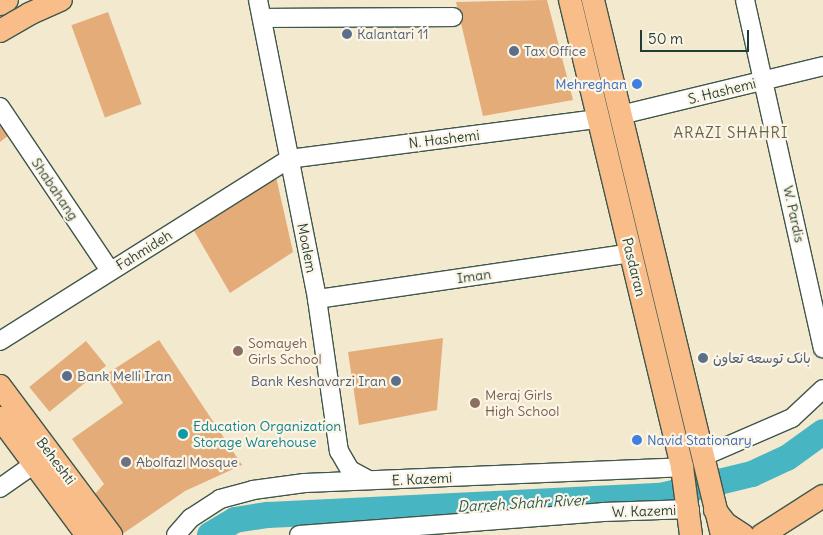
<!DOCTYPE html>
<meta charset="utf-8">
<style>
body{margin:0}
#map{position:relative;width:823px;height:535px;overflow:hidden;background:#f2e9ce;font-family:Delius,"Playpen Sans Arabic",sans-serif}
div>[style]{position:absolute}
.river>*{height:26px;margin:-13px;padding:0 13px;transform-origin:13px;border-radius:13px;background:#48b6c2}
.building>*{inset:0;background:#e3ac79;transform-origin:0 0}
.roads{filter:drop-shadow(1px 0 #3f574b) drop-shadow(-1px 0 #3f574b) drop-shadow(0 1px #3f574b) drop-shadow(0 -1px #3f574b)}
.minor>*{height:18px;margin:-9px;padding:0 9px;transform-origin:9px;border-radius:9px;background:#fff}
.major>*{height:22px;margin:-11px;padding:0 11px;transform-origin:11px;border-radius:11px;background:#f8bd89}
.dots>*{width:14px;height:14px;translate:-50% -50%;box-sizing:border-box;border:2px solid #fcf5e5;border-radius:50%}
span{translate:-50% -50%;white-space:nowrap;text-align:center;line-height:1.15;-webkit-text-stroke:4.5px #fcf5e5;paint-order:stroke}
.service-label{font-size:14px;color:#4e5e75}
.left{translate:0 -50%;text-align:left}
.right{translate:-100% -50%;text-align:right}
.shop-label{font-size:14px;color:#366cbe}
.street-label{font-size:14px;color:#1f3d34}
.education-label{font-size:14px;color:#785e54}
.culture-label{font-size:14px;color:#0d838f}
.worship-label{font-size:14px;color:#5b616d}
.neighbourhood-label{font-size:15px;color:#64644c;letter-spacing:1px}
.water-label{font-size:15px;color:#295b58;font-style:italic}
.scale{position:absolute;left:640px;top:30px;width:109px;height:22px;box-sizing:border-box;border:2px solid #1f3d34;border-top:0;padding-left:6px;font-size:15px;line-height:18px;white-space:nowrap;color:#1f3d34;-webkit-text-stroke:4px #fcf5e5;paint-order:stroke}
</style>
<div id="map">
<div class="river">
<div style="left:210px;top:535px;width:29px;rotate:-31deg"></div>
<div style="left:235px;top:520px;width:33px;rotate:-9deg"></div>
<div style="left:268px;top:515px;width:393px;rotate:-2.8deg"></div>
<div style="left:661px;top:496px;width:94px;rotate:-13.6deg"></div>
<div style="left:752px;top:474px;width:38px;rotate:-25deg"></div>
<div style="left:787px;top:458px;width:44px;rotate:-35.8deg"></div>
</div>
<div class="building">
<div style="clip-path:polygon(547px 0,573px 100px,483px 116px,456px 2px)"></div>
<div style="left:108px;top:12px;width:98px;height:39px;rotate:70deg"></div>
<div style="clip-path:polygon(0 120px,10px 134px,0 142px)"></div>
<div style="clip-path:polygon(274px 168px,293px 252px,230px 293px,189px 222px)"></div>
<div style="clip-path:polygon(443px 338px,437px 410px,359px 425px,348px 352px)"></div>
<div style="clip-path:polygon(159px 340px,242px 465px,185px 491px,121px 535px,94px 495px,104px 484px,72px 439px,123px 403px,105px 375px)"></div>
<div style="left:86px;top:341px;width:32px;height:73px;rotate:51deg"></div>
</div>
<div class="roads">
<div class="minor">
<div style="left:258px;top:0;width:305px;rotate:78.8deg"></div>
<div style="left:317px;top:299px;width:154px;rotate:81.8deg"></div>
<div style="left:339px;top:451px;width:22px;rotate:60deg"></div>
<div style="left:350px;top:470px;width:21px;rotate:28deg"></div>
<div style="left:745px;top:0;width:357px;rotate:77.4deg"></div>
<div style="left:262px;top:18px;width:191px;rotate:-0.3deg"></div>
<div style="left:0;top:107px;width:197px;rotate:56.1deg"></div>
<div style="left:621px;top:115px;width:208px;rotate:-13.6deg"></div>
<div style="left:317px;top:299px;width:317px;rotate:-8.3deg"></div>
<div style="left:0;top:341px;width:342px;rotate:-32.2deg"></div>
<div style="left:289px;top:159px;width:312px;rotate:-7.4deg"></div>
<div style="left:702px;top:457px;width:98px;rotate:-23.4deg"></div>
<div style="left:792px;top:418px;width:42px;rotate:-43.1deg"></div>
<div style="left:0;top:488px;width:42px;rotate:-35.2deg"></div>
<div style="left:176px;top:535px;width:23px;rotate:-49deg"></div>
<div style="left:191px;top:518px;width:35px;rotate:-33deg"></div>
<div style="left:220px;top:499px;width:34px;rotate:-15deg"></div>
<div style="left:253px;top:490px;width:52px;rotate:-7.7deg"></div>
<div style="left:305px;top:483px;width:377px;rotate:-2.4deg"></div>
<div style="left:299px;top:535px;width:305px;rotate:-4.3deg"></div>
<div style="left:603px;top:512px;width:87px;rotate:-2deg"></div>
</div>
<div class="major">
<div style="left:570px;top:0;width:480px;rotate:76.5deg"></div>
<div style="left:682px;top:467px;width:69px;rotate:82.5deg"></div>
<div style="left:593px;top:0;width:550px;rotate:76.44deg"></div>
<div style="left:0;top:4px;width:8px;rotate:-30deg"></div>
<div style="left:0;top:31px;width:34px;rotate:-30deg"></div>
<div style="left:29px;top:14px;width:35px;rotate:-24deg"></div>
<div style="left:0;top:386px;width:186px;rotate:53.3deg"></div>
<div style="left:0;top:418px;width:146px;rotate:53.4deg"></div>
<div style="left:715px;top:510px;width:18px;rotate:52deg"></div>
<div style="left:726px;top:524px;width:20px;rotate:33deg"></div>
<div style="left:762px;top:535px;width:72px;rotate:-32.6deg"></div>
</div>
</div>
<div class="dots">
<div style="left:347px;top:34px;background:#5c6f8a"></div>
<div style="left:514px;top:51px;background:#5c6f8a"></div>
<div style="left:637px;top:84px;background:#3f7fe0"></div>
<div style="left:238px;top:351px;background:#8d6e63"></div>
<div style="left:703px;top:358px;background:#5c6f8a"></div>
<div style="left:67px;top:376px;background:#5c6f8a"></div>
<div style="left:396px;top:381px;background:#5c6f8a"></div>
<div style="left:475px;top:403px;background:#8d6e63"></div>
<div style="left:183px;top:434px;background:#0f9aa8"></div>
<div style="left:637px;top:440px;background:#3f7fe0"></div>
<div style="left:126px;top:462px;background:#6b7280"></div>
</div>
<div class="service-label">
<span class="left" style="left:357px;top:34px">Kalantari 11</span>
<span class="left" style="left:524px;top:51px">Tax Office</span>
<span class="left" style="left:713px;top:358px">بانک توسعه تعاون</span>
<span class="left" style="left:77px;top:376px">Bank Melli Iran</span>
<span class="right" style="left:386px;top:381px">Bank Keshavarzi Iran</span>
</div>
<div class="shop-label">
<span class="right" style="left:627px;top:84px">Mehreghan</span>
<span class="left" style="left:647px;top:440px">Navid Stationary</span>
</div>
<div class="street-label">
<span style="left:722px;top:91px;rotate:-14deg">S. Hashemi</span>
<span style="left:444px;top:139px;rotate:-7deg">N. Hashemi</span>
<span style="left:55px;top:189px;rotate:56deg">Shabahang</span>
<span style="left:794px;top:214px;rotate:78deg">W. Pardis</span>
<span style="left:307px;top:248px;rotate:79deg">Moalem</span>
<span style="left:144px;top:250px;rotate:-32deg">Fahmideh</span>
<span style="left:634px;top:267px;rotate:76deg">Pasdaran</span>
<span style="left:474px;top:276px;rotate:-8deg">Iman</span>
<span style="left:56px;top:461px;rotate:53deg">Beheshti</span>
<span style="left:422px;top:479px;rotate:-3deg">E. Kazemi</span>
<span style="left:644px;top:511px;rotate:-2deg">W. Kazemi</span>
</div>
<div class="education-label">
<span class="left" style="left:248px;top:351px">Somayeh<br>Girls School</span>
<span class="left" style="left:485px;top:403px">Meraj Girls<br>High School</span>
</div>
<div class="culture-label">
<span class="left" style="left:193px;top:434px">Education Organization<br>Storage Warehouse</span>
</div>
<div class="worship-label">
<span class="left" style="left:136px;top:462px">Abolfazl Mosque</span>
</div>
<div class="neighbourhood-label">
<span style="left:731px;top:133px">ARAZI SHAHRI</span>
</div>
<div class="water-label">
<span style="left:522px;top:503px;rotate:-3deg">Darreh Shahr River</span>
</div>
<div class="scale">50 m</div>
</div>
